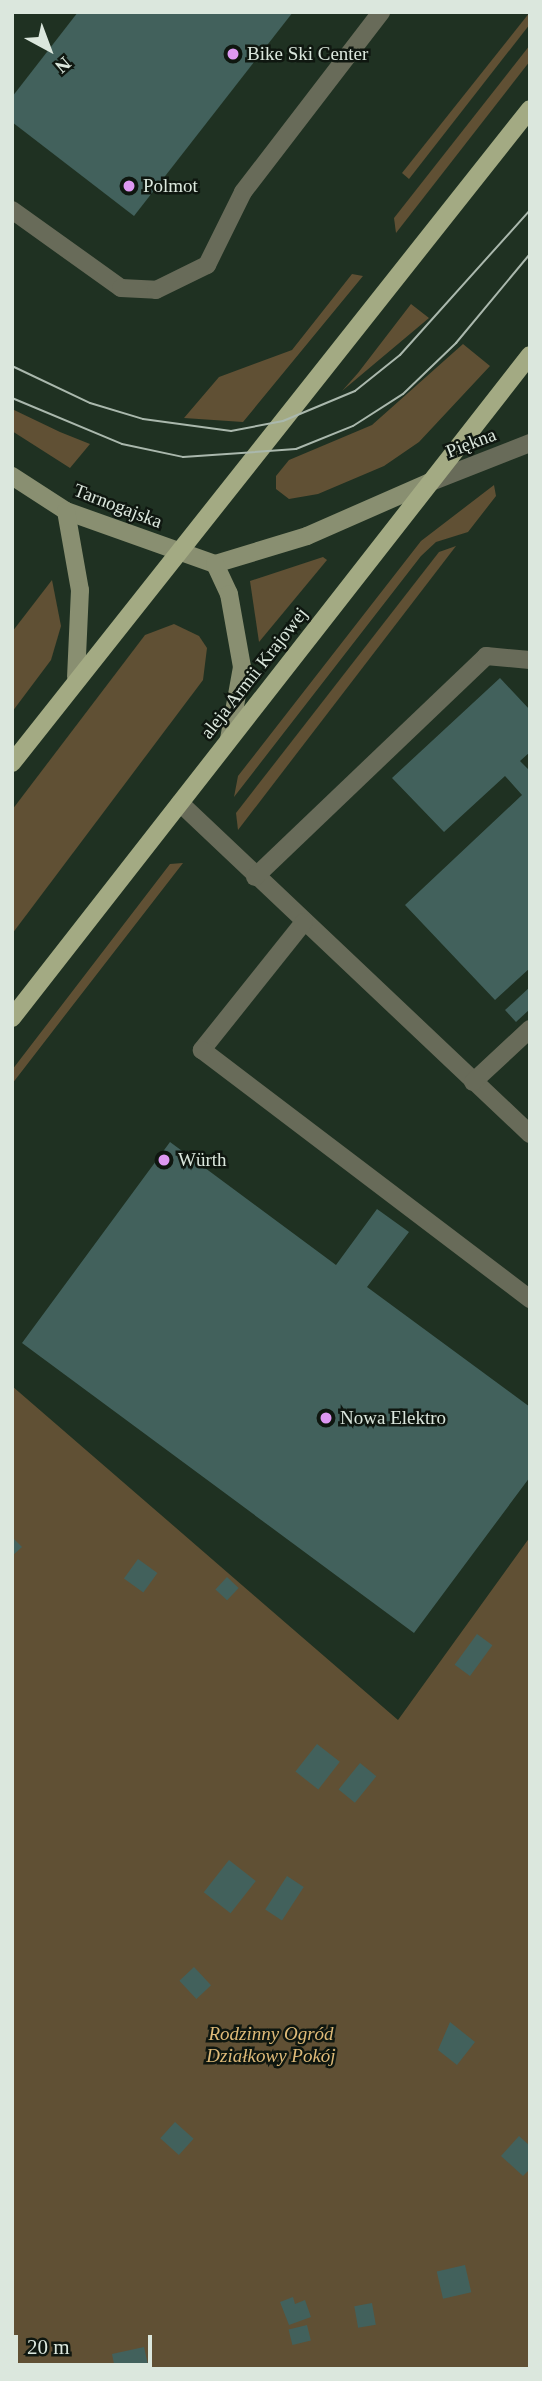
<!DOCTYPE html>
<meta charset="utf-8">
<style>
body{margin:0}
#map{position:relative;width:542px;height:2381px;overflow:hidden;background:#1f3122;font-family:Georgia,serif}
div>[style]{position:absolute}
.green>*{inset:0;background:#605034}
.building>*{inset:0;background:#42615c;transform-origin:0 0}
.lane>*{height:18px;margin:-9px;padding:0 9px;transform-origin:9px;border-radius:9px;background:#686b59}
.street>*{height:18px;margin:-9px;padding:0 9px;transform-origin:9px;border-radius:9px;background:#686b59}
.secondary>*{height:18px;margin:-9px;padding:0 9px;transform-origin:9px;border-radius:9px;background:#898f71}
.primary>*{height:18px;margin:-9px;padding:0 9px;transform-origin:9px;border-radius:9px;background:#a3aa83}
.tram>*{height:2px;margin:-1px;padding:0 1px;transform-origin:1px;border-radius:1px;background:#aab8ad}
.dots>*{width:19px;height:19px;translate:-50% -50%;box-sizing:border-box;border:4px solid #0f1710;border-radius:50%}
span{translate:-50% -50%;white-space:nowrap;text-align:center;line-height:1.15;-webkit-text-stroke:5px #0f1710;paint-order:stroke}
.poi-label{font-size:19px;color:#dbe7dd}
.left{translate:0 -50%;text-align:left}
.street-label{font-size:19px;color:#dbe7dd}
.park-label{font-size:19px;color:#deba78;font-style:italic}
.frame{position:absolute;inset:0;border:14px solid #dbe7dd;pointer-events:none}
.north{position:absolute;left:14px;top:14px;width:70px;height:70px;-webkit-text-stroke:5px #0f1710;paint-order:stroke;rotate:139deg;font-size:19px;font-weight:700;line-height:28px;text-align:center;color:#dbe7dd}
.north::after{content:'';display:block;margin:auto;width:24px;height:32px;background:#dbe7dd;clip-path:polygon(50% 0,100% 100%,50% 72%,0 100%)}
.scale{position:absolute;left:14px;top:2335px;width:138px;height:32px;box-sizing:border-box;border:4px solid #dbe7dd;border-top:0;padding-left:9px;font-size:21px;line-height:24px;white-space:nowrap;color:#dbe7dd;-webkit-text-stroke:5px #0f1710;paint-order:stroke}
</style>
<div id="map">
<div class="green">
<div style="clip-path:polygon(530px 12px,530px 24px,409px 179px,402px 173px)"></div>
<div style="clip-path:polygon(530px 45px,530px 61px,396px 233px,394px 218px)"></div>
<div style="clip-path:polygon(352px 274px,363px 276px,243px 422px,184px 418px,219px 377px,292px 350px)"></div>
<div style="clip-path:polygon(411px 304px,429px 318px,342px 391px,358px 373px)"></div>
<div style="clip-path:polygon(463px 344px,490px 366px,419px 442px,384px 466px,318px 494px,289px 499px,276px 489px,276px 476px,289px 460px,372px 425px)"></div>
<div style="clip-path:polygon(12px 409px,60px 432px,90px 444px,70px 468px,12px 431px)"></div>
<div style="clip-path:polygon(494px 485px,496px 496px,468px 532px,436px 542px,421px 556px,234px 797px,238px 776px,421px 541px)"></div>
<div style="clip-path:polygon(456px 546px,238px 830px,236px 813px,439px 552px)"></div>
<div style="clip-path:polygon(323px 557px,327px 560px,259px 642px,250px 581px)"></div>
<div style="clip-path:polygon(52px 580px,61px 626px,51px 660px,12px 712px,12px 632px)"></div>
<div style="clip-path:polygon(174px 624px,199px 636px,207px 648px,203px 680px,12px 934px,12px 810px,145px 635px)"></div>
<div style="clip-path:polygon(183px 863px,66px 1014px,12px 1084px,12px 1070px,170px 864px)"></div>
<div style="clip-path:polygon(12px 1386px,398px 1720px,530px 1537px,530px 2369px,12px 2369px)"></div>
</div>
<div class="building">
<div style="clip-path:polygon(78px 12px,293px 12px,134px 216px,12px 122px,12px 97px)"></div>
<div style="clip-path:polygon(500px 678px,530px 710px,530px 752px,520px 761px,530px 771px,530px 968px,495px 1000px,405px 905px,522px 795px,505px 776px,444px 832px,392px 778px)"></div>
<div style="clip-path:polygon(530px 987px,530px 1009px,516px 1022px,505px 1010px)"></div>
<div style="clip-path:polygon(170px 1142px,336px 1265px,377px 1209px,409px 1232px,367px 1287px,530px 1407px,530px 1477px,414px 1633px,22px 1343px)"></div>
<div style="clip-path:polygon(12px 1537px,22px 1547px,12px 1556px)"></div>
<div style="left:138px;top:1559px;width:24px;height:24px;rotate:36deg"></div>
<div style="left:227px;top:1577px;width:16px;height:17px;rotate:43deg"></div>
<div style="left:477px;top:1634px;width:19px;height:38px;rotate:36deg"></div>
<div style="left:317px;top:1744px;width:29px;height:35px;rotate:38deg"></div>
<div style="left:360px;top:1763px;width:21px;height:34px;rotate:39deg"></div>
<div style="left:229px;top:1860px;width:34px;height:41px;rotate:38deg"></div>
<div style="left:287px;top:1876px;width:20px;height:40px;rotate:33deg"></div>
<div style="left:194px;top:1967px;width:25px;height:20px;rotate:47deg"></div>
<div style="clip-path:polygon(450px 2022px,475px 2042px,457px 2065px,438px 2050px)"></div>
<div style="left:175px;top:2122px;width:25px;height:22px;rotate:42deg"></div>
<div style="clip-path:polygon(519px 2136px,530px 2146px,530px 2169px,523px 2176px,501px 2156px)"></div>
<div style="left:465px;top:2265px;width:28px;height:29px;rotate:77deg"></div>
<div style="clip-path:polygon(293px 2297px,295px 2304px,305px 2300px,311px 2317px,289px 2325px,280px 2302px)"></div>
<div style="left:372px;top:2303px;width:22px;height:18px;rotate:80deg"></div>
<div style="left:307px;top:2325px;width:16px;height:19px;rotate:76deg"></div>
<div style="clip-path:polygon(144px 2347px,149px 2369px,115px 2369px,112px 2354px)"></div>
</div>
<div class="lane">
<div style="left:12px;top:210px;width:134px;rotate:35.6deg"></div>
<div style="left:121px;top:288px;width:35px;rotate:3deg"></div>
<div style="left:156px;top:290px;width:57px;rotate:-26.1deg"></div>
<div style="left:207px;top:265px;width:81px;rotate:-63.7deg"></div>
<div style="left:243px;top:192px;width:227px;rotate:-52.5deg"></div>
<div style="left:180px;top:803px;width:482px;rotate:43.4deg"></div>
<div style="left:255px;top:877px;width:320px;rotate:-43.7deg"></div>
<div style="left:486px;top:656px;width:44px;rotate:5.2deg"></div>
<div style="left:304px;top:922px;width:164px;rotate:128.6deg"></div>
<div style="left:202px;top:1050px;width:412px;rotate:37.2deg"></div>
<div style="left:473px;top:1082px;width:78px;rotate:-42.9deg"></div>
</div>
<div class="street">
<div style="left:428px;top:483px;width:110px;rotate:-21.4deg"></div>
</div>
<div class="secondary">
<div style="left:12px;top:476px;width:64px;rotate:32.9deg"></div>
<div style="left:66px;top:511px;width:158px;rotate:19.6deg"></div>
<div style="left:215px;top:564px;width:96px;rotate:-16.9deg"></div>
<div style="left:307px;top:536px;width:132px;rotate:-23.7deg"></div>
<div style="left:66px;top:511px;width:80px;rotate:80deg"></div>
<div style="left:80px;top:590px;width:87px;rotate:92.6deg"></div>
<div style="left:215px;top:564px;width:33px;rotate:65deg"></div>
<div style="left:229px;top:594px;width:74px;rotate:79.9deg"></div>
<div style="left:242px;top:667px;width:73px;rotate:100.2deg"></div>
</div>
<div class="primary">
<div style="left:12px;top:763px;width:834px;rotate:-51.62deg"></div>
<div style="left:12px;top:1018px;width:841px;rotate:-52deg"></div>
</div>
<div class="tram">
<div style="left:12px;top:366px;width:86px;rotate:25.4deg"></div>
<div style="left:90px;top:403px;width:55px;rotate:16.8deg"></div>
<div style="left:143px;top:419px;width:89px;rotate:7.8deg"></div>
<div style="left:231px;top:431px;width:53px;rotate:-10.9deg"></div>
<div style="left:283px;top:421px;width:78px;rotate:-22.6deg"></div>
<div style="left:355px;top:391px;width:58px;rotate:-38.7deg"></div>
<div style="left:400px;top:355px;width:195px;rotate:-48.1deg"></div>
<div style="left:12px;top:398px;width:119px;rotate:22.7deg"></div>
<div style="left:122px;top:444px;width:62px;rotate:12deg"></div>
<div style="left:183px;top:457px;width:113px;rotate:-4deg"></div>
<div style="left:296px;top:449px;width:61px;rotate:-22deg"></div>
<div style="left:353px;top:426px;width:59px;rotate:-32.6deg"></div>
<div style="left:403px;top:394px;width:74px;rotate:-43.9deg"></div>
<div style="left:456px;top:343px;width:116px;rotate:-50.3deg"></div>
</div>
<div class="dots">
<div style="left:233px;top:54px;background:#de98f2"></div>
<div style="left:129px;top:186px;background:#de98f2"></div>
<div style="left:164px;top:1160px;background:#de98f2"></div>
<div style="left:326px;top:1418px;background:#de98f2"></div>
</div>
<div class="poi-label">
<span class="left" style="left:247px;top:54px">Bike Ski Center</span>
<span class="left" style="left:143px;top:186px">Polmot</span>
<span class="left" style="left:178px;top:1160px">Würth</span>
<span class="left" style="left:340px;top:1418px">Nowa Elektro</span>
</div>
<div class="street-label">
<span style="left:471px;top:443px;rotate:-21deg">Piękna</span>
<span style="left:118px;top:506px;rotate:21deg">Tarnogajska</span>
<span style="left:254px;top:673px;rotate:-52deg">aleja Armii Krajowej</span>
</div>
<div class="park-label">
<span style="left:271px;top:2045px">Rodzinny Ogród<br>Działkowy Pokój</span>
</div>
<div class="frame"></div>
<div class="north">N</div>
<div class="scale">20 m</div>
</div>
